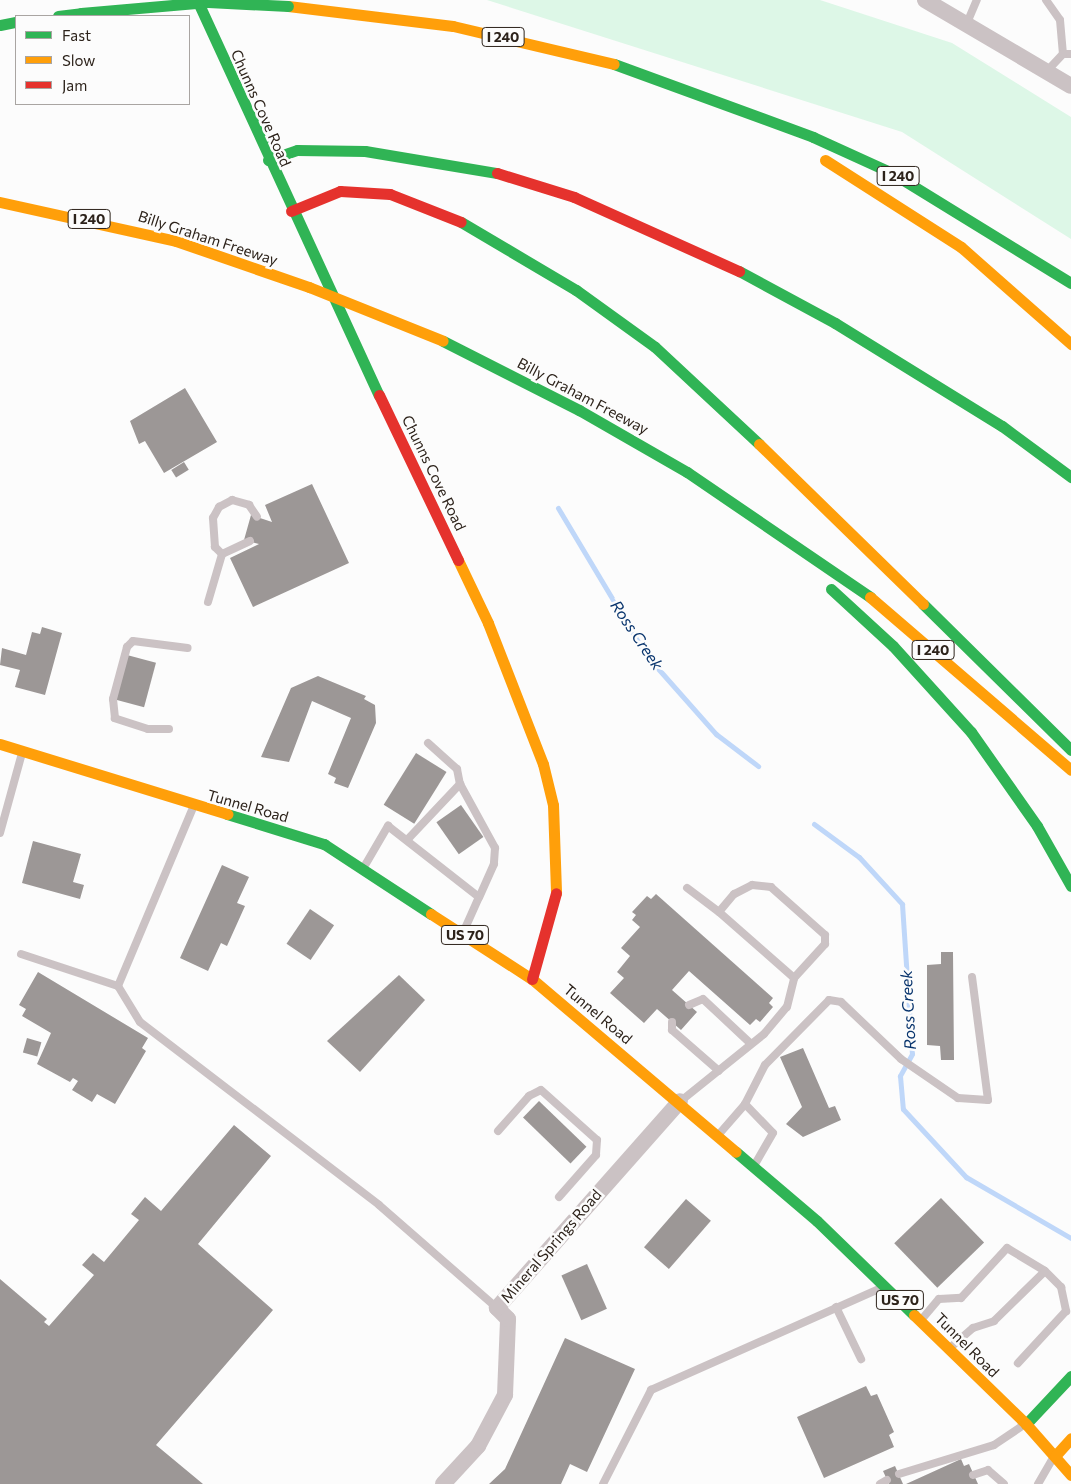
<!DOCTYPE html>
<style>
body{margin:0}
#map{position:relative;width:1071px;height:1484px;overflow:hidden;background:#fcfcfc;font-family:Commissioner,sans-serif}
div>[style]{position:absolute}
.green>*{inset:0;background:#ddf7e7}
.stream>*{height:5px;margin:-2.5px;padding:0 2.5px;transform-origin:2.5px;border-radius:2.5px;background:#bfd7f9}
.building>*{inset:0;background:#9c9796;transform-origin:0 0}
.lane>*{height:8px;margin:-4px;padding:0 4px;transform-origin:4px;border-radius:4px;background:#cbc2c4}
.street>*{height:16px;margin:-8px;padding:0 8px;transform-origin:8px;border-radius:8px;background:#cbc2c4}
.fast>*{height:11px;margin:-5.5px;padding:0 5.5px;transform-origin:5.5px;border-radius:5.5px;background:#30b455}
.slow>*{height:11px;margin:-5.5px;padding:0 5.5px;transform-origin:5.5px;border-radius:5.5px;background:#ff9f0a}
.jam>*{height:11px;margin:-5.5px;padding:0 5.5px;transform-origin:5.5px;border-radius:5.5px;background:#e5322d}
.fast-bridge>*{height:11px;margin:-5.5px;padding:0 5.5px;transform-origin:5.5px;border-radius:5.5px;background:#30b455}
.slow-bridge>*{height:11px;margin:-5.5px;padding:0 5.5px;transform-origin:5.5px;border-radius:5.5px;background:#ff9f0a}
span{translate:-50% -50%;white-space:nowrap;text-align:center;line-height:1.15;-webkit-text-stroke:5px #fcfcfc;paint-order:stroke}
.shield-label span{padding:1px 4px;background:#fcfcfc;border:1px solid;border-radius:4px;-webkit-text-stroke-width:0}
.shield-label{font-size:14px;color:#2d231b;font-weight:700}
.street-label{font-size:15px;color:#2d231b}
.water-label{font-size:16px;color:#08346d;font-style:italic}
.legend{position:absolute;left:15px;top:15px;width:175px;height:90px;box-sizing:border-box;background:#fcfcfc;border:1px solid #a9a5a2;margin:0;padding:6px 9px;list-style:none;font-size:15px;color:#2d231b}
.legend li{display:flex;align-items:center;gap:10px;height:25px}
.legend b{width:25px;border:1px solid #a9a5a2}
</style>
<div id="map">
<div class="green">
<div style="clip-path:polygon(487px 0,820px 0,952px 43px,1071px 117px,1071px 239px,902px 132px)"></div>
</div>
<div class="stream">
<div style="left:558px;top:508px;width:171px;rotate:59.1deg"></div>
<div style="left:646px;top:655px;width:106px;rotate:48.5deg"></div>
<div style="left:716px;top:734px;width:53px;rotate:37.3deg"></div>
<div style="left:814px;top:824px;width:56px;rotate:36.3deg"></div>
<div style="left:859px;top:857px;width:64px;rotate:47.5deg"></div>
<div style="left:902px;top:904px;width:150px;rotate:86.2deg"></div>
<div style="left:912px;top:1054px;width:25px;rotate:119deg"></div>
<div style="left:900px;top:1076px;width:33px;rotate:85deg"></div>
<div style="left:903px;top:1109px;width:93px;rotate:47.2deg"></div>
<div style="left:966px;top:1177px;width:121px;rotate:30.2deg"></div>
</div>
<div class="building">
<div style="clip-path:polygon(185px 388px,217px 442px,164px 473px,145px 441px,139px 444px,130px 421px)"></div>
<div style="left:184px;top:462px;width:9px;height:15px;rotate:58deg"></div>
<div style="clip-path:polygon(312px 484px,349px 563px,253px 607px,230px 558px,259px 544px,244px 540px,251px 515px,272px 522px,265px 505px)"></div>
<div style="clip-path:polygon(42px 627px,62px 633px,45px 695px,15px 687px,20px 670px,0 665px,2px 648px,26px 655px,32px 632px,40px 634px)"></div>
<div style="left:127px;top:655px;width:30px;height:46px;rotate:15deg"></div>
<div style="clip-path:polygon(318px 676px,366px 696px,364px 699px,375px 705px,376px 723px,348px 788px,334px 783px,336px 778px,328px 774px,351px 718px,312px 701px,289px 762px,261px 757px,291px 688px)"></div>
<div style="left:416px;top:753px;width:36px;height:61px;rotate:32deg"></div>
<div style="left:461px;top:805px;width:39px;height:30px;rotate:55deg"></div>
<div style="clip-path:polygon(33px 841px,81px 854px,73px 882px,84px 885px,80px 899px,22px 883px)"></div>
<div style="clip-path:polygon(222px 865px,249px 877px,237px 903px,245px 906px,227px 946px,221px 943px,208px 971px,180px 958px)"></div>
<div style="clip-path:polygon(656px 894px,773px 998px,769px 1003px,773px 1007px,760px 1022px,756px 1019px,750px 1025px,689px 971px,672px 990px,697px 1012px,681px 1030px,657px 1009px,644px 1023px,610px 993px,624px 978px,617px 972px,630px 956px,621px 948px,640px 927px,632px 920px,636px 915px,632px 912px,647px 896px,651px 899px)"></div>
<div style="left:310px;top:909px;width:29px;height:42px;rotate:34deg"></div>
<div style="clip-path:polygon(941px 952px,953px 952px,954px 1060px,941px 1060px,940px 1046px,927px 1045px,927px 965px,941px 964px)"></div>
<div style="clip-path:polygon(38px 972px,148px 1038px,142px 1048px,146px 1051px,115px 1104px,97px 1094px,92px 1102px,72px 1090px,78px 1081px,73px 1078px,70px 1082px,37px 1064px,51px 1033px,22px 1016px,26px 1009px,19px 1005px)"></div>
<div style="clip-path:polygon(399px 975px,425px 1000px,360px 1072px,327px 1041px)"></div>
<div style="left:27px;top:1038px;width:15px;height:15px;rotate:16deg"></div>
<div style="clip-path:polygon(803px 1048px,829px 1108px,835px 1106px,841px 1120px,803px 1137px,786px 1124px,802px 1107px,780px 1057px)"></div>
<div style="left:539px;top:1101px;width:66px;height:23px;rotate:44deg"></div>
<div style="clip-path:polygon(234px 1125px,271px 1156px,198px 1244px,273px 1310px,156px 1445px,203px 1484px,0 1484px,0 1279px,47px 1319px,44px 1322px,49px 1326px,94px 1275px,82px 1265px,93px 1253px,104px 1262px,139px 1220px,131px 1214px,145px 1197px,161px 1211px)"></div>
<div style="left:941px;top:1198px;width:62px;height:65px;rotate:46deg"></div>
<div style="left:686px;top:1199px;width:33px;height:64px;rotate:41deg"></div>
<div style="left:587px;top:1264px;width:49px;height:28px;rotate:66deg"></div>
<div style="clip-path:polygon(565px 1338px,635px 1369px,587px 1472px,570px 1464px,561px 1484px,489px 1484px,505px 1469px)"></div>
<div style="clip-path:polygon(866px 1386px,871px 1396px,877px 1394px,894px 1432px,889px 1435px,894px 1447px,824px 1478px,797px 1417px)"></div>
<div style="clip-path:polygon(961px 1459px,964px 1466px,969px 1464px,978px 1484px,906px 1484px)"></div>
<div style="clip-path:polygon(895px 1466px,903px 1484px,889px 1484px,883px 1471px)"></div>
</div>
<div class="lane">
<div style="left:1046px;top:0;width:24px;rotate:55deg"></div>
<div style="left:1060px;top:20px;width:34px;rotate:85deg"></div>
<div style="left:1063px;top:54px;width:8px"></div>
<div style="left:967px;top:23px;width:25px;rotate:-67deg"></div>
<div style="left:1047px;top:71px;width:23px;rotate:-47deg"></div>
<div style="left:250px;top:541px;width:31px;rotate:155deg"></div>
<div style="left:222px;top:554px;width:10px;rotate:-135deg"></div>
<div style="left:215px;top:547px;width:29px;rotate:-94deg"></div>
<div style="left:213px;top:518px;width:13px;rotate:-61deg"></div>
<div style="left:219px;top:507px;width:15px;rotate:-28deg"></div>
<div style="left:232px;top:500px;width:18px;rotate:16deg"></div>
<div style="left:249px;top:505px;width:14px;rotate:56deg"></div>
<div style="left:208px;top:602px;width:50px;rotate:-73.7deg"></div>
<div style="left:169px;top:729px;width:21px;rotate:180deg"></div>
<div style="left:148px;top:729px;width:35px;rotate:-162deg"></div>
<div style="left:115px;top:718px;width:19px;rotate:-96deg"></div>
<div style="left:113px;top:699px;width:54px;rotate:-74.9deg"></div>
<div style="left:127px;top:647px;width:8px;rotate:-45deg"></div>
<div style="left:133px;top:641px;width:55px;rotate:7.3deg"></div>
<div style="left:428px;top:743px;width:39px;rotate:42deg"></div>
<div style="left:457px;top:769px;width:15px;rotate:79deg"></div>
<div style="left:460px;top:784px;width:73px;rotate:61.3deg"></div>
<div style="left:495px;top:848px;width:16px;rotate:94deg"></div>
<div style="left:494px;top:864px;width:36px;rotate:114deg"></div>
<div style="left:0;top:833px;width:83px;rotate:-74.6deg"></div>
<div style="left:408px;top:839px;width:76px;rotate:-46.6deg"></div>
<div style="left:364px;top:867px;width:48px;rotate:-59.7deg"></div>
<div style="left:388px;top:826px;width:115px;rotate:38deg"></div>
<div style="left:479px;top:897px;width:36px;rotate:114deg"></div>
<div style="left:719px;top:912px;width:100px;rotate:41.3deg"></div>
<div style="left:21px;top:954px;width:102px;rotate:18.3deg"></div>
<div style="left:118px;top:986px;width:42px;rotate:58.6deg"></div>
<div style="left:140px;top:1022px;width:301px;rotate:37.4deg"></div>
<div style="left:379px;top:1205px;width:157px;rotate:41.1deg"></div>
<div style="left:118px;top:986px;width:193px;rotate:-67.2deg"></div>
<div style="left:689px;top:1005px;width:15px;rotate:-23deg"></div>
<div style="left:703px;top:999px;width:64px;rotate:43.1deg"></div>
<div style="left:672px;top:1022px;width:8px;rotate:90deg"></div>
<div style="left:672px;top:1030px;width:62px;rotate:41.1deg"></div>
<div style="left:682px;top:1100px;width:105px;rotate:-38.8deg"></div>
<div style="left:764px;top:1034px;width:35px;rotate:-50deg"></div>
<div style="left:787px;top:1007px;width:30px;rotate:-76deg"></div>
<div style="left:794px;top:978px;width:46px;rotate:-47.6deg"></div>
<div style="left:825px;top:944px;width:9px;rotate:-90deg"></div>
<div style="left:825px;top:935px;width:72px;rotate:-138.4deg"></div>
<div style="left:771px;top:887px;width:19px;rotate:-174deg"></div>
<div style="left:752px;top:885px;width:20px;rotate:153deg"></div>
<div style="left:734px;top:894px;width:23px;rotate:130deg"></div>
<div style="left:719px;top:912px;width:40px;rotate:-143deg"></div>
<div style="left:745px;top:1104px;width:40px;rotate:46deg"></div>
<div style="left:773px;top:1133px;width:34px;rotate:120deg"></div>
<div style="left:498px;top:1131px;width:47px;rotate:-48.5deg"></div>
<div style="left:529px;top:1096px;width:13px;rotate:-27deg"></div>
<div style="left:541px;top:1090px;width:75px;rotate:41.8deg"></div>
<div style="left:597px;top:1140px;width:15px;rotate:94deg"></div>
<div style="left:596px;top:1155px;width:56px;rotate:131.4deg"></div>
<div style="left:720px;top:1133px;width:38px;rotate:-49deg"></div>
<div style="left:745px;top:1104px;width:44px;rotate:-62.9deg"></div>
<div style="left:765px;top:1065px;width:91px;rotate:-45.4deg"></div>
<div style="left:829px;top:1000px;width:12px;rotate:9deg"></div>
<div style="left:841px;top:1002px;width:83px;rotate:43.5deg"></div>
<div style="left:901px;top:1059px;width:69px;rotate:34.4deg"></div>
<div style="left:958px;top:1098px;width:30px;rotate:4deg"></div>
<div style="left:988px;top:1100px;width:124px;rotate:-97.4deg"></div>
<div style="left:836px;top:1307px;width:58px;rotate:64.3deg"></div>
<div style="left:922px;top:1319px;width:26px;rotate:-50deg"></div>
<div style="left:939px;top:1299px;width:22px;rotate:-3deg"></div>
<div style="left:961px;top:1298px;width:68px;rotate:-47.4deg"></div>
<div style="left:1007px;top:1248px;width:44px;rotate:31.2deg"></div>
<div style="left:951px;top:1347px;width:29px;rotate:-41deg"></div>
<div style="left:973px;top:1328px;width:22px;rotate:-18deg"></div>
<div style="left:994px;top:1321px;width:71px;rotate:-44.4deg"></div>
<div style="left:1045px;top:1271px;width:23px;rotate:45deg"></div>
<div style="left:1061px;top:1287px;width:25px;rotate:78deg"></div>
<div style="left:1066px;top:1311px;width:71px;rotate:132.7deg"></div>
<div style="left:899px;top:1474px;width:99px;rotate:-17deg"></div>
<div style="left:994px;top:1445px;width:34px;rotate:-34deg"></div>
<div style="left:973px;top:1475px;width:16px;rotate:-18deg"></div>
<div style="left:988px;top:1470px;width:21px;rotate:41deg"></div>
<div style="left:603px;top:1484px;width:106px;rotate:-62.9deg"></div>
<div style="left:651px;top:1390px;width:252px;rotate:-23.9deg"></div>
<div style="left:880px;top:1484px;width:8px;rotate:-30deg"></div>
<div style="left:1038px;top:1484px;width:28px;rotate:-60deg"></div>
</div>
<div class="street">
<div style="left:925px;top:0;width:169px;rotate:30.5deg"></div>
<div style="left:443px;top:1484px;width:52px;rotate:-47.4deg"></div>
<div style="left:478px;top:1446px;width:58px;rotate:-62.1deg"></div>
<div style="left:505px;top:1395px;width:76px;rotate:-87.7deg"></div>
<div style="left:508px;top:1319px;width:16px;rotate:-135deg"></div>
<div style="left:497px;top:1308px;width:276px;rotate:-48.5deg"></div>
</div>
<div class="fast">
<div style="left:197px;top:0;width:435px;rotate:65.3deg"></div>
<div style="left:58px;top:16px;width:23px;rotate:-7deg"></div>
<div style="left:0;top:25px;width:16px;rotate:-11deg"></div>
<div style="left:614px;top:64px;width:212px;rotate:20.1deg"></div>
<div style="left:813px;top:137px;width:87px;rotate:24.5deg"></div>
<div style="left:892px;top:173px;width:210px;rotate:31.6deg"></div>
<div style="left:268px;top:160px;width:31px;rotate:-19deg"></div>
<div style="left:297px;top:150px;width:68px;rotate:0.8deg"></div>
<div style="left:365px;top:151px;width:134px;rotate:9.5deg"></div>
<div style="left:461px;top:222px;width:134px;rotate:30.6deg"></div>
<div style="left:576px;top:290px;width:97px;rotate:35.8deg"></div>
<div style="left:655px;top:347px;width:142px;rotate:43deg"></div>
<div style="left:739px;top:271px;width:109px;rotate:28.4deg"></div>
<div style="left:835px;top:323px;width:196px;rotate:31.7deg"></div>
<div style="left:1002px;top:426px;width:86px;rotate:36.5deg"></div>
<div style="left:443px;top:341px;width:153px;rotate:26.9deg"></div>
<div style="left:579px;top:410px;width:125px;rotate:29.9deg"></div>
<div style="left:687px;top:472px;width:222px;rotate:34.3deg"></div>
<div style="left:831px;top:589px;width:84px;rotate:42.6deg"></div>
<div style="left:893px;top:646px;width:116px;rotate:47.8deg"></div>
<div style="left:971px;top:732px;width:115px;rotate:54.9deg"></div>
<div style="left:1037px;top:826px;width:69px;rotate:60.5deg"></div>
<div style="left:923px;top:604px;width:208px;rotate:44.6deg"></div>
<div style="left:227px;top:814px;width:102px;rotate:17.2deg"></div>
<div style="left:324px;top:844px;width:128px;rotate:33.2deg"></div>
<div style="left:736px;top:1152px;width:106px;rotate:40.4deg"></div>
<div style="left:817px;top:1221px;width:135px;rotate:44.1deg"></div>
<div style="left:1026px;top:1424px;width:66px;rotate:-46.8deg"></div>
</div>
<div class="slow">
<div style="left:288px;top:6px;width:166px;rotate:6.9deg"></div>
<div style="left:453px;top:26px;width:165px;rotate:13.3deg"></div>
<div style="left:825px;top:160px;width:161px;rotate:32.6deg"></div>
<div style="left:961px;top:247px;width:147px;rotate:41.4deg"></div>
<div style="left:0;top:202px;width:180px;rotate:12.5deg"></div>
<div style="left:759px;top:444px;width:229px;rotate:44.3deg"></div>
<div style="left:458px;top:560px;width:70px;rotate:64.5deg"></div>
<div style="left:488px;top:623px;width:151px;rotate:68.7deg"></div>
<div style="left:543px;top:764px;width:42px;rotate:76.3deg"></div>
<div style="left:553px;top:805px;width:88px;rotate:88deg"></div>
<div style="left:870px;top:597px;width:265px;rotate:40.7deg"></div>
<div style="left:0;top:744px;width:238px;rotate:17.1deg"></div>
<div style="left:431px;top:914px;width:120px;rotate:32.8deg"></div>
<div style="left:532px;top:979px;width:267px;rotate:40.3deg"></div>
<div style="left:914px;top:1315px;width:156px;rotate:44.2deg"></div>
<div style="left:1026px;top:1424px;width:68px;rotate:48.6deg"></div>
<div style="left:1055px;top:1456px;width:24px;rotate:-48deg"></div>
</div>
<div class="jam">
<div style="left:497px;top:173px;width:81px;rotate:17.3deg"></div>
<div style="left:574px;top:197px;width:181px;rotate:24.2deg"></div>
<div style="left:291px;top:211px;width:53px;rotate:-22.2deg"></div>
<div style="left:340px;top:191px;width:50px;rotate:3.4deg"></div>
<div style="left:390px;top:194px;width:76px;rotate:21.5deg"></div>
<div style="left:379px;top:395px;width:183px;rotate:64.4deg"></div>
<div style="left:532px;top:979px;width:89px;rotate:-74.4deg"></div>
</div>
<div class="fast-bridge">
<div style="left:81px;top:13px;width:127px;rotate:-5deg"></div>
<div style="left:208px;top:2px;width:80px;rotate:2.9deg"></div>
</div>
<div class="slow-bridge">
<div style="left:176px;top:241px;width:141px;rotate:19.1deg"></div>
<div style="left:309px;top:287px;width:144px;rotate:21.9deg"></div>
</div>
<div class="shield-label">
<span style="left:503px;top:37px">I 240</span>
<span style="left:898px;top:176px">I 240</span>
<span style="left:89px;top:219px">I 240</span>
<span style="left:933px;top:650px">I 240</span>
<span style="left:465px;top:935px">US 70</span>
<span style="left:900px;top:1300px">US 70</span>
</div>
<div class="street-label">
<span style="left:261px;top:108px;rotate:66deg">Chunns Cove Road</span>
<span style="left:208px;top:238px;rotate:18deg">Billy Graham Freeway</span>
<span style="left:583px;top:396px;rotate:28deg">Billy Graham Freeway</span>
<span style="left:434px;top:473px;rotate:64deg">Chunns Cove Road</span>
<span style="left:248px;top:806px;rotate:16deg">Tunnel Road</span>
<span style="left:598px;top:1014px;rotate:40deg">Tunnel Road</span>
<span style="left:551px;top:1246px;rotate:-49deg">Mineral Springs Road</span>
<span style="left:967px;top:1345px;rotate:45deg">Tunnel Road</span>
</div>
<div class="water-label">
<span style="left:637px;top:635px;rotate:56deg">Ross Creek</span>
<span style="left:908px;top:1010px;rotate:-93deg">Ross Creek</span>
</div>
<ul class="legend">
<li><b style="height:6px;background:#30b455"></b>Fast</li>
<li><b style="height:6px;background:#ff9f0a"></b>Slow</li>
<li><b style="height:6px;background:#e5322d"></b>Jam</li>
</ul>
</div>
